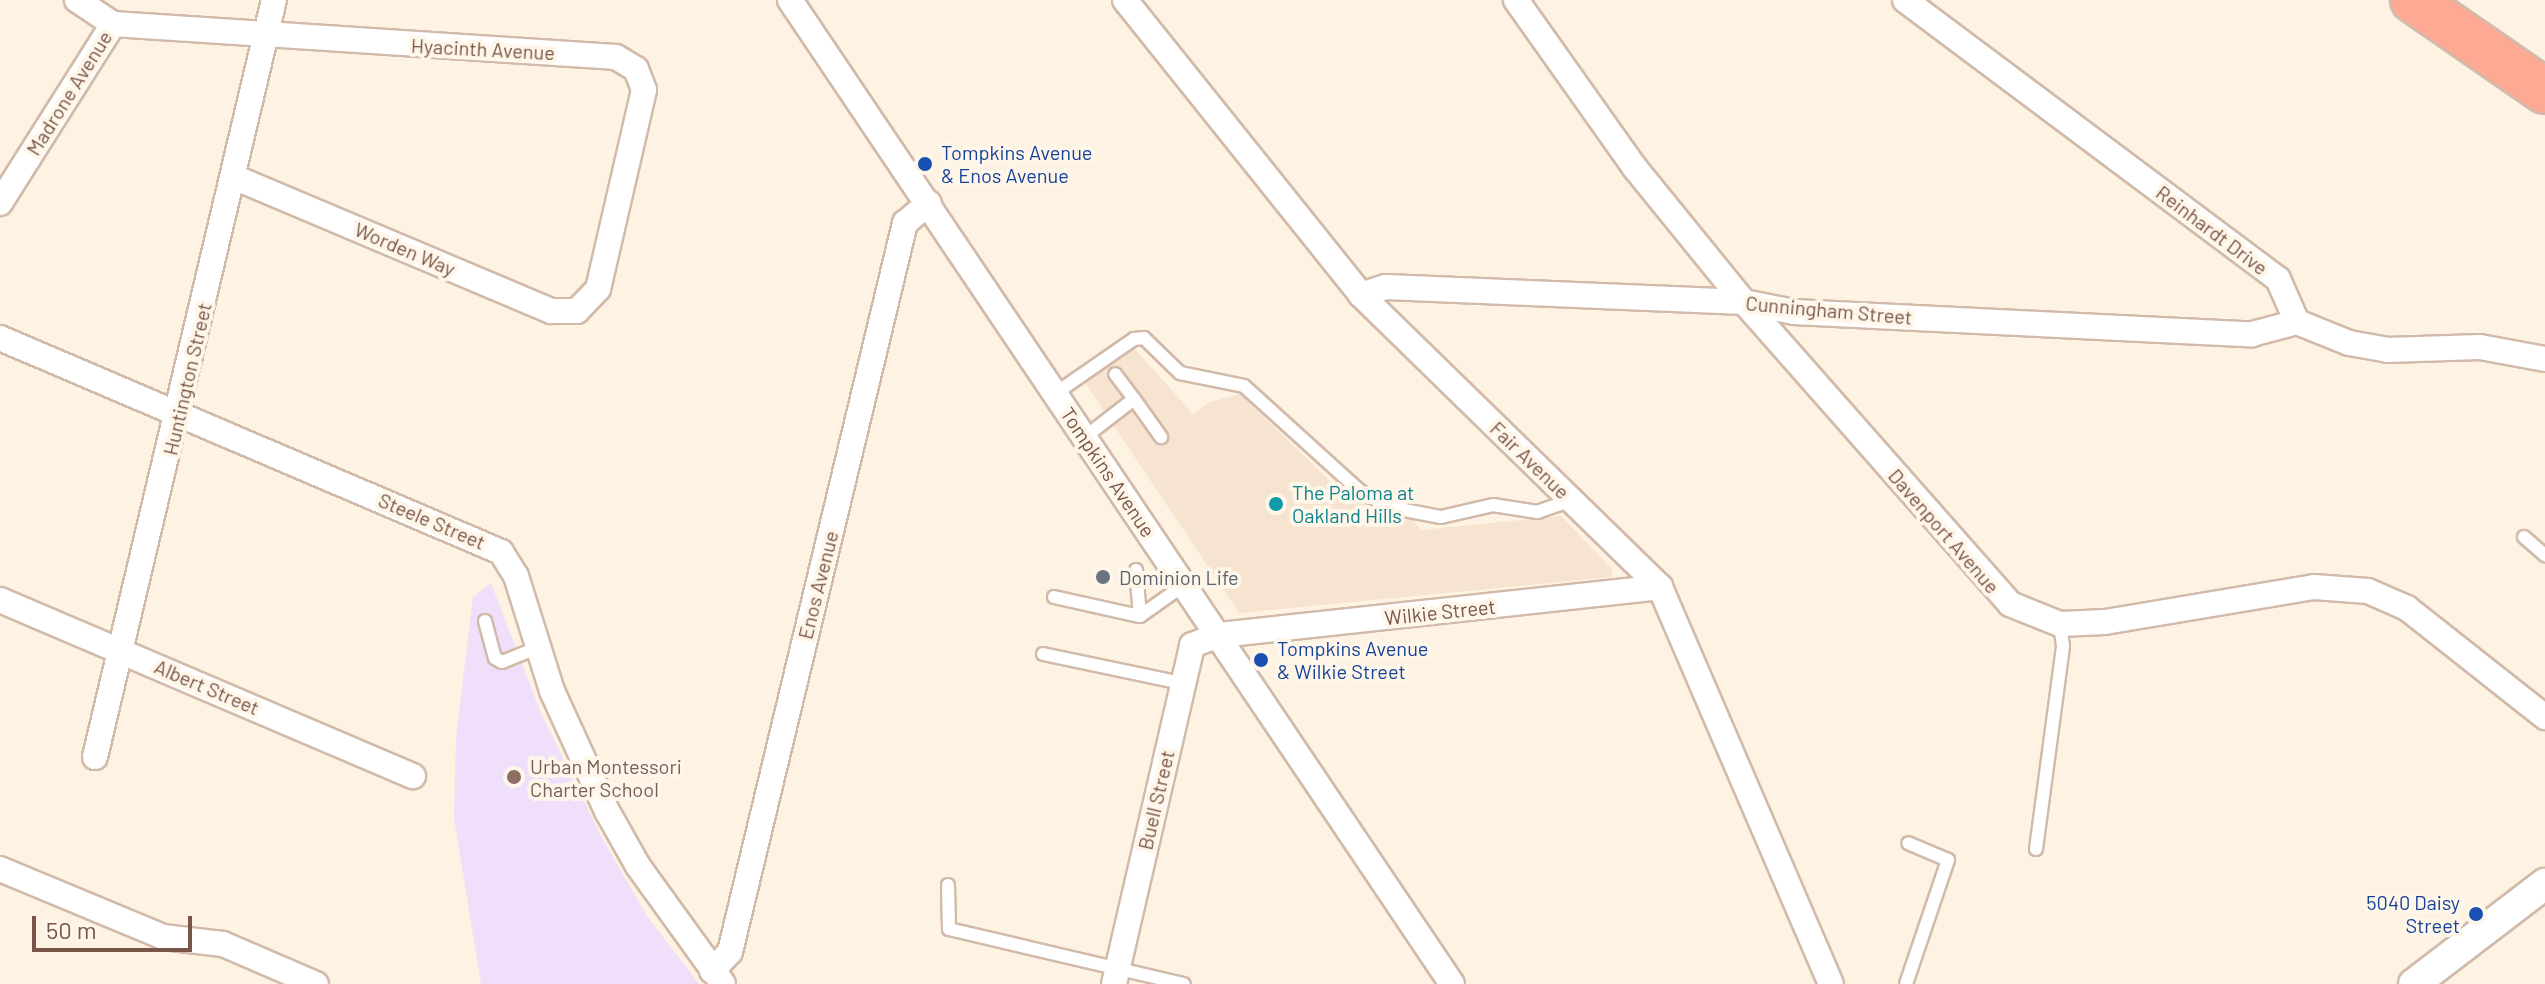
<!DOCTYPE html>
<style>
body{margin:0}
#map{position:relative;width:2545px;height:984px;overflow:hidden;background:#fef2e2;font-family:Barlow,sans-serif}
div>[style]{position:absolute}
.residential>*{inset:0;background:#f6e3d0}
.education>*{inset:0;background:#efdffa}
.roads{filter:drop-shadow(2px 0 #d2baaa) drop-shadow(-2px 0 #d2baaa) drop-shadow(0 2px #d2baaa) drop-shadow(0 -2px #d2baaa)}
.service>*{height:12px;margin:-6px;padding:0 6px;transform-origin:6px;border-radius:6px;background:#fff}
.minor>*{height:24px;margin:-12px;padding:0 12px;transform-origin:12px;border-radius:12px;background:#fff}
.tertiary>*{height:30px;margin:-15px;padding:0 15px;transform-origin:15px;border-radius:15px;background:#fff}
.motorway>*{height:44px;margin:-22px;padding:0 22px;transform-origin:22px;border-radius:22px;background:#fda994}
.dots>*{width:22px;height:22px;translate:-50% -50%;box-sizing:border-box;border:4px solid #fff6ea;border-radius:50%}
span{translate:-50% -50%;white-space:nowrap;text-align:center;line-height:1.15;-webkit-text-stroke:8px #fff6ea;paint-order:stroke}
.street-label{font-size:20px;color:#785546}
.transit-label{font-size:20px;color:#164399}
.left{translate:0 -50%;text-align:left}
.right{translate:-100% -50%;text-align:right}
.culture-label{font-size:20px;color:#0d838f}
.worship-label{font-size:20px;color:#5b616d}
.education-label{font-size:20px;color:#785e54}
.scale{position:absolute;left:32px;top:916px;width:160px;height:36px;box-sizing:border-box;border:4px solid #785546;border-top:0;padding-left:10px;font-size:24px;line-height:28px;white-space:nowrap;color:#785546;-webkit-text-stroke:6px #fff6ea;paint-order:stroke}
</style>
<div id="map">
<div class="residential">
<div style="clip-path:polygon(1133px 347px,1193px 414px,1208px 403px,1240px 394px,1331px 482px,1369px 506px,1411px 517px,1421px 530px,1561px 516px,1613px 570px,1611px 577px,1239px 613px,1084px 381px)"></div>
</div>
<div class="education">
<div style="clip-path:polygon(491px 583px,541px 713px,601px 836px,647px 916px,699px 984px,481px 984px,454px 818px,456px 737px,473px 597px)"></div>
</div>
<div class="roads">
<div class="service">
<div style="left:1056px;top:393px;width:95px;rotate:-34.7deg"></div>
<div style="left:1134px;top:339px;width:10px;rotate:-6deg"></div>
<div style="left:1144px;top:338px;width:50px;rotate:44.2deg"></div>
<div style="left:1180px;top:373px;width:65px;rotate:11.5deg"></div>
<div style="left:1244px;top:386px;width:156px;rotate:42.2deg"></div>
<div style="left:1360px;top:491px;width:33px;rotate:29deg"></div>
<div style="left:1389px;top:507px;width:53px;rotate:10.9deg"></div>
<div style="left:1441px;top:517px;width:53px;rotate:-13deg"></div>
<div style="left:1493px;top:505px;width:45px;rotate:9deg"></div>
<div style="left:1537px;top:512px;width:36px;rotate:-19deg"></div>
<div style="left:1134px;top:399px;width:47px;rotate:54.6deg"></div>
<div style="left:1085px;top:437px;width:62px;rotate:-37.8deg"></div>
<div style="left:1134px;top:399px;width:31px;rotate:-127deg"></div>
<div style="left:2524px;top:537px;width:28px;rotate:41deg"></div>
<div style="left:1136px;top:570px;width:46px;rotate:85deg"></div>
<div style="left:1054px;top:597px;width:88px;rotate:12.5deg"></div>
<div style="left:1140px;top:616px;width:54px;rotate:-35.2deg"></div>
<div style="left:485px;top:621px;width:38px;rotate:75deg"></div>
<div style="left:495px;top:658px;width:8px;rotate:30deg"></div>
<div style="left:502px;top:662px;width:38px;rotate:-22deg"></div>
<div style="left:1043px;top:654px;width:142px;rotate:11.8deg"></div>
<div style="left:2036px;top:849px;width:205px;rotate:-82.4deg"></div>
<div style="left:2063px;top:646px;width:22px;rotate:-98deg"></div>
<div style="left:948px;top:885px;width:44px;rotate:88.7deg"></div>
<div style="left:949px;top:929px;width:241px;rotate:13.2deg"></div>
<div style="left:1906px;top:984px;width:131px;rotate:-71.3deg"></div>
<div style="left:1948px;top:860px;width:43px;rotate:-157deg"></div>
</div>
<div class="minor">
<div style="left:77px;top:0;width:43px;rotate:33.7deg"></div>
<div style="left:113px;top:24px;width:504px;rotate:3.75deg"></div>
<div style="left:616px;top:57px;width:23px;rotate:31deg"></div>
<div style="left:636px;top:69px;width:22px;rotate:69deg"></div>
<div style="left:644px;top:90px;width:204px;rotate:103deg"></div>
<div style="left:598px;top:289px;width:30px;rotate:134deg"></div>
<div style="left:577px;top:311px;width:26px;rotate:180deg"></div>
<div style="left:551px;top:311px;width:344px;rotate:-157.1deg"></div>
<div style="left:790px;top:0;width:1186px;rotate:56.07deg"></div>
<div style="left:1125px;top:0;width:378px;rotate:51.3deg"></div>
<div style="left:1361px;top:295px;width:418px;rotate:44.3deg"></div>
<div style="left:1660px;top:587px;width:432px;rotate:66.7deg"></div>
<div style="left:1516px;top:0;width:206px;rotate:54.7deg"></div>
<div style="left:1635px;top:168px;width:173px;rotate:50.9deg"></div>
<div style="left:1744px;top:302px;width:402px;rotate:48.6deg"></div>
<div style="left:2010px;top:604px;width:54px;rotate:21.8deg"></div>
<div style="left:2060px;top:624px;width:45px;rotate:-2.5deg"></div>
<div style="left:2105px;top:622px;width:212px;rotate:-9.5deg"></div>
<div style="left:2314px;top:587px;width:54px;rotate:4.2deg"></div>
<div style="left:2368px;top:591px;width:43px;rotate:23.6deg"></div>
<div style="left:2407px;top:608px;width:176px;rotate:38.3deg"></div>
<div style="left:1905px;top:0;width:466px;rotate:36.8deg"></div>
<div style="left:2278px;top:279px;width:47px;rotate:66.2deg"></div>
<div style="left:2297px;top:322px;width:56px;rotate:22deg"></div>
<div style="left:2349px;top:343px;width:39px;rotate:10deg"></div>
<div style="left:2387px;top:350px;width:93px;rotate:-1.8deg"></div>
<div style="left:2480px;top:347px;width:66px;rotate:10.5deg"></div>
<div style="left:0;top:203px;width:212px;rotate:-57.7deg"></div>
<div style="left:1361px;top:295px;width:26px;rotate:-18deg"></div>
<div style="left:1386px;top:287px;width:358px;rotate:2.4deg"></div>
<div style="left:1744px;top:302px;width:51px;rotate:11.3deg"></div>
<div style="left:1794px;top:312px;width:459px;rotate:2.8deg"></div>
<div style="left:2252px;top:334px;width:47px;rotate:-14.9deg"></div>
<div style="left:0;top:338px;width:545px;rotate:23.13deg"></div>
<div style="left:501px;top:552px;width:28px;rotate:58deg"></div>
<div style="left:516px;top:576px;width:121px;rotate:72.6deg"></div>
<div style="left:552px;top:691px;width:132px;rotate:65.4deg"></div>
<div style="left:607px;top:811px;width:63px;rotate:60.6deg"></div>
<div style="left:638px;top:866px;width:145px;rotate:54.2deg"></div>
<div style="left:0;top:600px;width:449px;rotate:23.1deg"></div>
<div style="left:95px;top:757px;width:778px;rotate:-76.7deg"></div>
<div style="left:0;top:869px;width:177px;rotate:22.6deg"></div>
<div style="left:163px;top:937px;width:60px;rotate:6.7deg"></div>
<div style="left:223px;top:944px;width:101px;rotate:23.3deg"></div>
<div style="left:712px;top:971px;width:26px;rotate:-47deg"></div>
<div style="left:730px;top:952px;width:750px;rotate:-76.5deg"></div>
<div style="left:905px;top:223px;width:31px;rotate:-40deg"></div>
<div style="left:1114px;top:984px;width:348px;rotate:-77deg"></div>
<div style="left:1192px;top:645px;width:30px;rotate:-20deg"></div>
<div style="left:1220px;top:635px;width:443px;rotate:-6.2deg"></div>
</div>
<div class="tertiary">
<div style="left:2414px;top:984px;width:165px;rotate:-37.4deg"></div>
</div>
<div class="motorway">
<div style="left:2413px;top:0;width:160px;rotate:34.6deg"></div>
</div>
</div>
<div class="dots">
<div style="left:925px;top:164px;background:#1a4fb4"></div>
<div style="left:1276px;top:504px;background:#0f9aa8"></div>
<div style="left:1103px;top:577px;background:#6b7280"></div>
<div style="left:1261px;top:660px;background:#1a4fb4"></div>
<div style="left:514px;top:777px;background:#8d6e63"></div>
<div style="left:2476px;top:914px;background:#1a4fb4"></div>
</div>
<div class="street-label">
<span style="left:483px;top:49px;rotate:3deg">Hyacinth Avenue</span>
<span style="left:69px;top:93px;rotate:-58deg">Madrone Avenue</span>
<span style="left:2212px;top:230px;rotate:37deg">Reinhardt Drive</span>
<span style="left:405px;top:249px;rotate:23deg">Worden Way</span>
<span style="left:1829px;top:310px;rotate:5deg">Cunningham Street</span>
<span style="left:187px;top:379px;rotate:-77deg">Huntington Street</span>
<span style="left:1530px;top:460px;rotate:44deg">Fair Avenue</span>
<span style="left:1108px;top:472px;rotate:56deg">Tompkins Avenue</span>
<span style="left:432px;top:521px;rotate:23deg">Steele Street</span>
<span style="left:1944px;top:531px;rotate:49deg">Davenport Avenue</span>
<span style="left:818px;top:585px;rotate:-76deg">Enos Avenue</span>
<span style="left:1440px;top:612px;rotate:-6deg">Wilkie Street</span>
<span style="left:207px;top:687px;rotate:23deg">Albert Street</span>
<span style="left:1156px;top:800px;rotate:-77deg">Buell Street</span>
</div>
<div class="transit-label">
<span class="left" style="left:941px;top:164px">Tompkins Avenue<br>&amp; Enos Avenue</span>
<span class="left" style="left:1277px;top:660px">Tompkins Avenue<br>&amp; Wilkie Street</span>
<span class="right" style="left:2460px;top:914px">5040 Daisy<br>Street</span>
</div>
<div class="culture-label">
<span class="left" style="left:1292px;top:504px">The Paloma at<br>Oakland Hills</span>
</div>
<div class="worship-label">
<span class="left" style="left:1119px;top:577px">Dominion Life</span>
</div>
<div class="education-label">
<span class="left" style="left:530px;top:778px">Urban Montessori<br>Charter School</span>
</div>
<div class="scale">50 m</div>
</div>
